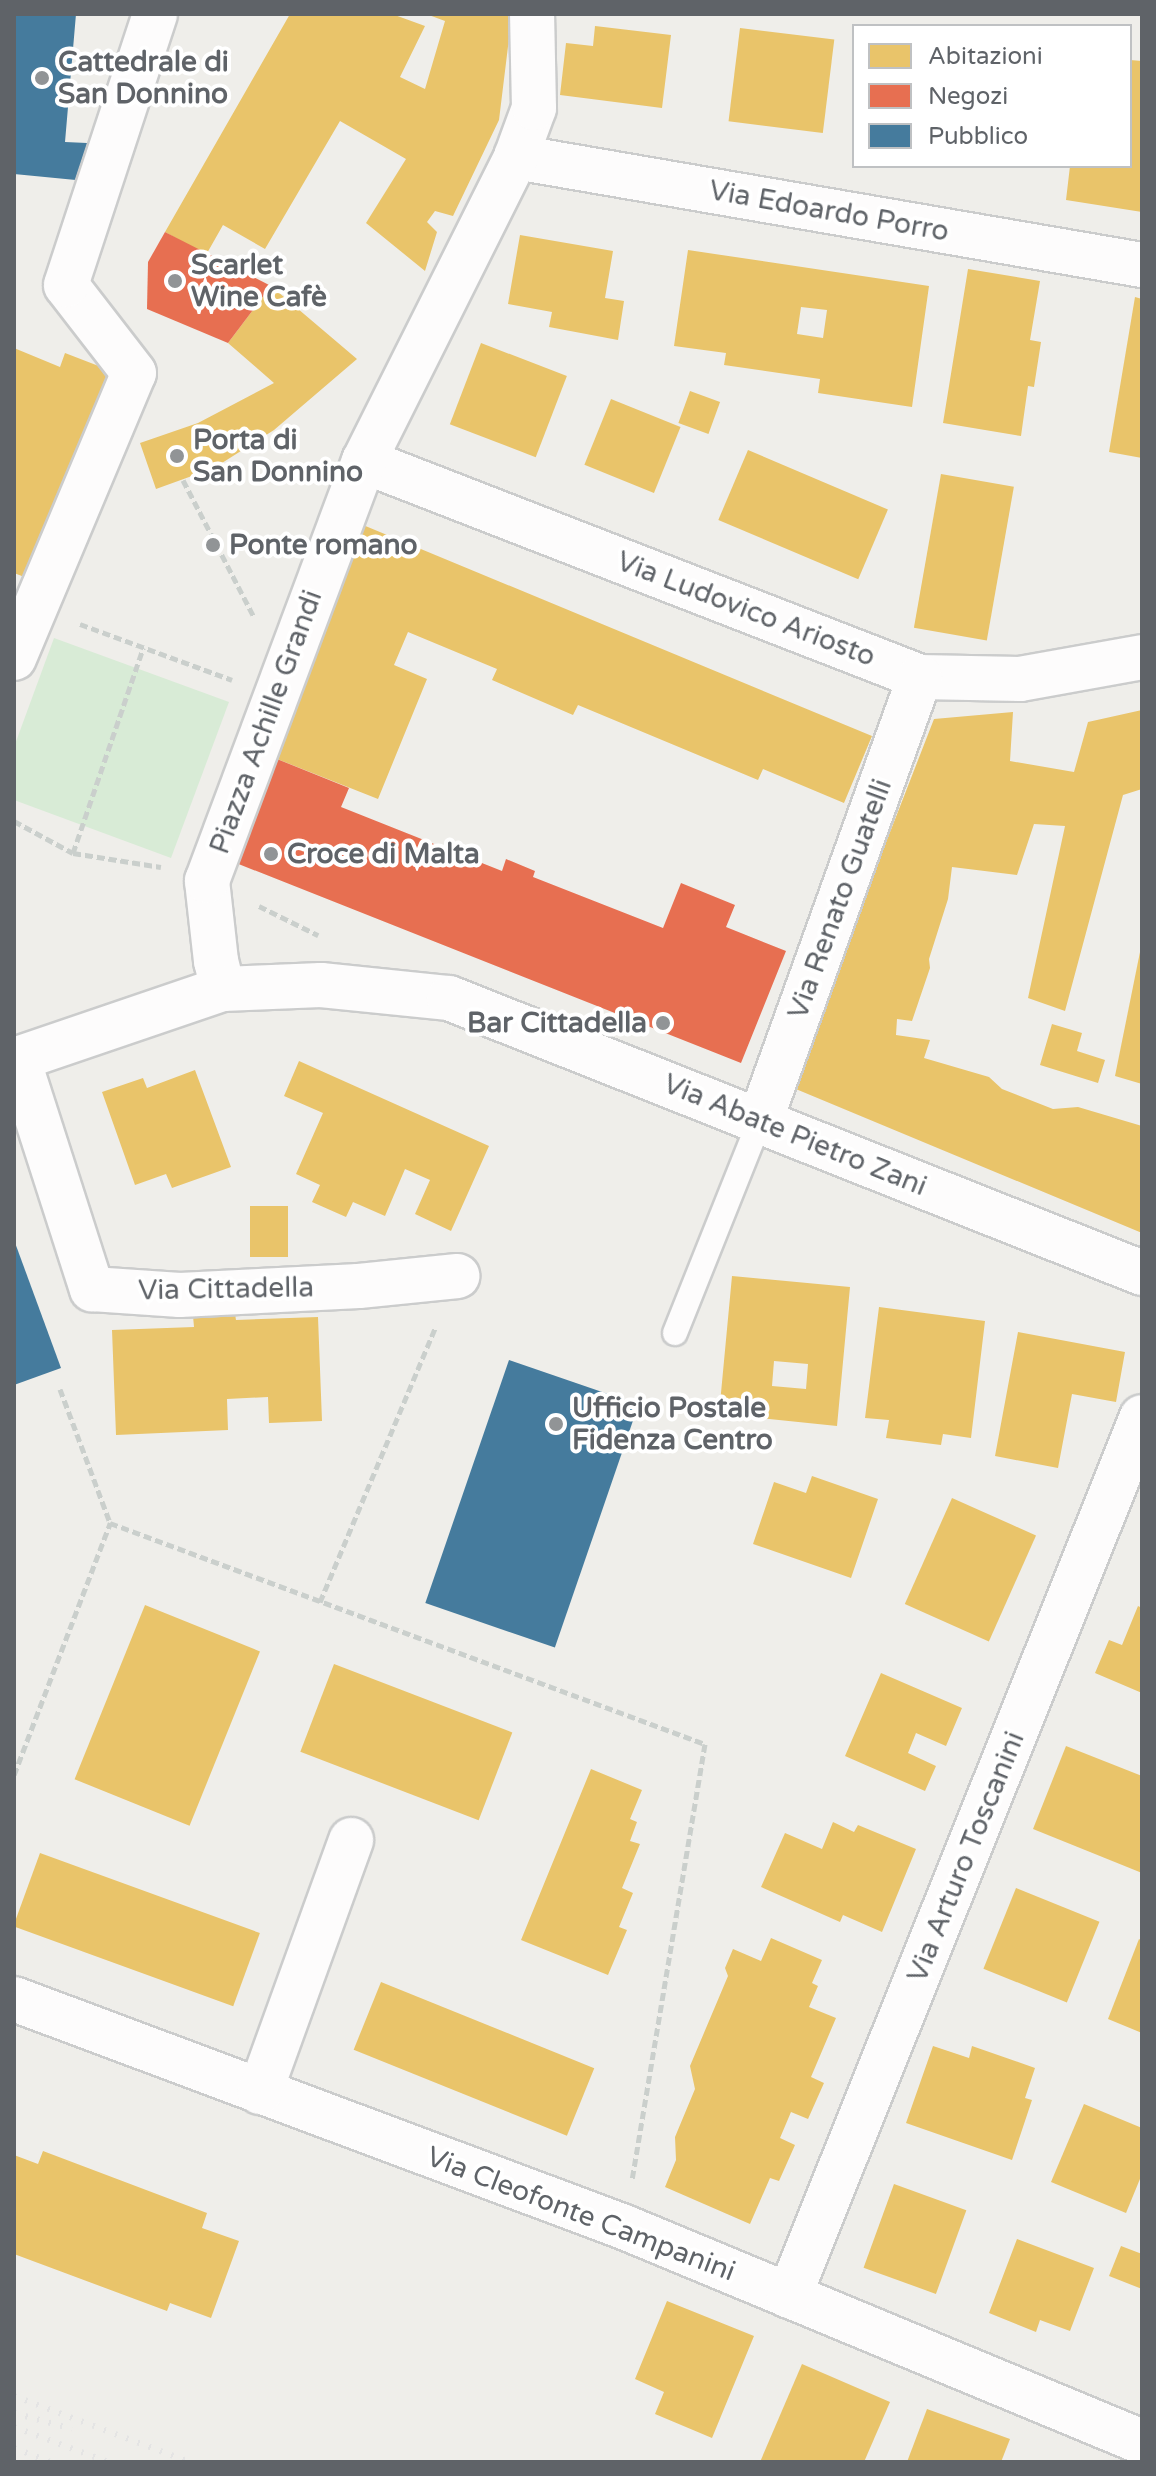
<!DOCTYPE html>
<meta charset="utf-8">
<style>
body{margin:0}
#map{position:relative;width:1156px;height:2476px;overflow:hidden;background:#efeeea;font-family:"Varela Round",sans-serif}
div>[style]{position:absolute}
.green>*{inset:0;background:#d8ebd6}
.homes>*{inset:0;background:#e9c46a;transform-origin:0 0}
.shops>*{inset:0;background:#e76f51}
.public>*{inset:0;background:#457b9d;transform-origin:0 0}
.path>*{height:5px;margin-top:-2.5px;transform-origin:0;background:repeating-linear-gradient(90deg,#cacfcc 0 8px,transparent 0 12px)}
.roads{filter:drop-shadow(2px 0 #cbcccc) drop-shadow(-2px 0 #cbcccc) drop-shadow(0 2px #cbcccc) drop-shadow(0 -2px #cbcccc)}
.lane>*{height:24px;margin:-12px;padding:0 12px;transform-origin:12px;border-radius:12px;background:#fdfcfc}
.street>*{height:44px;margin:-22px;padding:0 22px;transform-origin:22px;border-radius:22px;background:#fdfcfc}
.secondary>*{height:44px;margin:-22px;padding:0 22px;transform-origin:22px;border-radius:22px;background:#fdfcfc}
.rail>*{height:6px;margin-top:-3px;transform-origin:0;background:repeating-linear-gradient(90deg,#e4e4e4 0 2px,transparent 0 12px)}
.dots>*{width:22px;height:22px;translate:-50% -50%;box-sizing:border-box;border:4px solid #fff;border-radius:50%}
span{translate:-50% -50%;white-space:nowrap;text-align:center;line-height:1.15;-webkit-text-stroke:8px #fff;paint-order:stroke}
.poi-label{font-size:28px;color:#5f6368;font-weight:700}
.left{translate:0 -50%;text-align:left}
.right{translate:-100% -50%;text-align:right}
.street-label{font-size:28px;color:#5f6368}
.frame{position:absolute;inset:0;border:16px solid #5f6368;pointer-events:none}
.legend{position:absolute;left:852px;top:24px;width:280px;height:144px;box-sizing:border-box;background:#fff;border:2px solid #bfc1c3;margin:0;padding:10px 14px;list-style:none;font-size:24px;color:#5f6368}
.legend li{display:flex;align-items:center;gap:16px;height:40px}
.legend b{width:40px;border:2px solid #bfc1c3}
</style>
<div id="map">
<div class="green">
<div style="clip-path:polygon(54px 638px,229px 702px,171px 858px,14px 800px,14px 747px)"></div>
</div>
<div class="homes">
<div style="clip-path:polygon(290px 14px,392px 14px,425px 26px,400px 77px,425px 89px,445px 21px,426px 14px,512px 14px,499px 120px,453px 216px,435px 211px,427px 222px,437px 232px,425px 271px,366px 223px,406px 159px,340px 121px,265px 249px,223px 225px,206px 255px,165px 232px)"></div>
<div style="clip-path:polygon(595px 26px,671px 35px,662px 108px,560px 95px,566px 43px,593px 46px)"></div>
<div style="left:740px;top:28px;width:95px;height:94px;rotate:7deg"></div>
<div style="clip-path:polygon(1130px 60px,1142px 61px,1142px 212px,1066px 200px,1070px 166px,1130px 166px)"></div>
<div style="clip-path:polygon(520px 235px,613px 251px,605px 298px,624px 301px,618px 340px,549px 327px,552px 312px,508px 304px)"></div>
<div style="clip-path:polygon(evenodd,688px 250px,929px 286px,912px 407px,818px 393px,820px 379px,724px 365px,726px 353px,674px 346px,688px 250px,801px 307px,827px 310px,823px 338px,797px 334px,801px 307px)"></div>
<div style="clip-path:polygon(968px 269px,1040px 281px,1030px 340px,1041px 342px,1034px 387px,1028px 386px,1021px 436px,943px 423px)"></div>
<div style="clip-path:polygon(271px 286px,357px 359px,274px 430px,214px 468px,156px 489px,140px 443px,198px 423px,274px 383px,228px 343px)"></div>
<div style="clip-path:polygon(1135px 297px,1142px 299px,1142px 458px,1109px 452px)"></div>
<div style="left:481px;top:343px;width:92px;height:87px;rotate:21deg"></div>
<div style="clip-path:polygon(14px 348px,60px 367px,65px 353px,109px 370px,27px 578px,14px 573px)"></div>
<div style="left:690px;top:391px;width:32px;height:34px;rotate:20deg"></div>
<div style="left:611px;top:399px;width:75px;height:71px;rotate:22deg"></div>
<div style="left:748px;top:450px;width:152px;height:76px;rotate:23deg"></div>
<div style="left:941px;top:474px;width:74px;height:156px;rotate:10deg"></div>
<div style="clip-path:polygon(363px 525px,872px 736px,844px 803px,763px 769px,758px 780px,578px 705px,573px 715px,492px 680px,497px 669px,408px 632px,394px 665px,427px 679px,378px 799px,267px 755px)"></div>
<div style="clip-path:polygon(1142px 710px,1142px 789px,1123px 795px,1065px 1011px,1028px 998px,1065px 826px,1034px 824px,1017px 875px,952px 867px,948px 899px,929px 959px,930px 968px,912px 1021px,897px 1019px,896px 1035px,930px 1040px,924px 1058px,989px 1077px,1002px 1089px,1053px 1109px,1078px 1107px,1142px 1126px,1142px 1233px,791px 1087px,934px 719px,1013px 712px,1010px 761px,1074px 772px,1088px 722px)"></div>
<div style="clip-path:polygon(1141px 947px,1142px 947px,1142px 1084px,1115px 1076px)"></div>
<div style="clip-path:polygon(1052px 1024px,1082px 1033px,1077px 1051px,1105px 1060px,1098px 1083px,1040px 1065px)"></div>
<div style="clip-path:polygon(299px 1061px,489px 1146px,451px 1231px,415px 1214px,430px 1180px,405px 1169px,385px 1216px,353px 1202px,346px 1217px,312px 1202px,320px 1185px,296px 1174px,323px 1113px,284px 1096px)"></div>
<div style="clip-path:polygon(195px 1070px,231px 1167px,172px 1188px,166px 1174px,135px 1185px,102px 1092px,143px 1078px,147px 1088px)"></div>
<div style="left:250px;top:1206px;width:38px;height:51px"></div>
<div style="clip-path:polygon(evenodd,732px 1276px,850px 1287px,837px 1426px,719px 1414px,732px 1276px,774px 1361px,808px 1364px,806px 1389px,772px 1386px,774px 1361px)"></div>
<div style="clip-path:polygon(879px 1307px,985px 1321px,971px 1438px,943px 1434px,941px 1445px,886px 1438px,889px 1420px,865px 1418px)"></div>
<div style="clip-path:polygon(235px 1314px,236px 1320px,318px 1317px,322px 1421px,269px 1423px,268px 1397px,227px 1399px,228px 1430px,116px 1435px,112px 1330px,194px 1327px,193px 1316px)"></div>
<div style="clip-path:polygon(1018px 1332px,1125px 1352px,1116px 1402px,1072px 1394px,1058px 1468px,995px 1456px)"></div>
<div style="clip-path:polygon(812px 1476px,878px 1499px,851px 1578px,753px 1544px,774px 1482px,806px 1493px)"></div>
<div style="left:952px;top:1498px;width:92px;height:116px;rotate:24deg"></div>
<div style="left:145px;top:1605px;width:124px;height:188px;rotate:22deg"></div>
<div style="clip-path:polygon(1138px 1606px,1142px 1608px,1142px 1693px,1095px 1673px,1109px 1640px,1122px 1645px)"></div>
<div style="left:334px;top:1664px;width:191px;height:94px;rotate:21deg"></div>
<div style="clip-path:polygon(881px 1673px,962px 1708px,946px 1746px,916px 1733px,908px 1753px,936px 1766px,925px 1791px,845px 1756px)"></div>
<div style="clip-path:polygon(1066px 1746px,1142px 1776px,1142px 1873px,1033px 1829px)"></div>
<div style="clip-path:polygon(591px 1769px,642px 1790px,630px 1819px,637px 1822px,630px 1841px,640px 1844px,622px 1888px,633px 1893px,619px 1927px,627px 1930px,608px 1975px,521px 1940px)"></div>
<div style="clip-path:polygon(833px 1822px,854px 1832px,858px 1825px,916px 1849px,882px 1932px,843px 1915px,840px 1922px,761px 1887px,785px 1833px,822px 1849px)"></div>
<div style="left:40px;top:1853px;width:234px;height:78px;rotate:20deg"></div>
<div style="left:1016px;top:1888px;width:90px;height:87px;rotate:22deg"></div>
<div style="clip-path:polygon(771px 1938px,822px 1960px,812px 1983px,818px 1986px,809px 2007px,836px 2018px,811px 2077px,824px 2083px,808px 2119px,791px 2112px,780px 2138px,795px 2145px,779px 2181px,770px 2178px,750px 2224px,665px 2187px,676px 2160px,675px 2137px,695px 2089px,690px 2066px,728px 1976px,725px 1968px,733px 1949px,761px 1961px)"></div>
<div style="clip-path:polygon(1139px 1939px,1142px 1941px,1142px 2033px,1108px 2019px)"></div>
<div style="left:381px;top:1982px;width:230px;height:73px;rotate:22deg"></div>
<div style="clip-path:polygon(933px 2046px,969px 2058px,972px 2046px,1035px 2068px,1025px 2098px,1032px 2100px,1012px 2160px,906px 2123px)"></div>
<div style="clip-path:polygon(1084px 2104px,1142px 2128px,1142px 2174px,1126px 2213px,1051px 2182px)"></div>
<div style="clip-path:polygon(43px 2151px,207px 2213px,202px 2228px,239px 2241px,211px 2318px,170px 2303px,167px 2311px,14px 2254px,14px 2155px,38px 2164px)"></div>
<div style="left:894px;top:2184px;width:77px;height:89px;rotate:20deg"></div>
<div style="clip-path:polygon(1017px 2239px,1094px 2268px,1070px 2331px,1040px 2320px,1036px 2332px,989px 2313px)"></div>
<div style="clip-path:polygon(1121px 2246px,1142px 2254px,1142px 2289px,1109px 2276px)"></div>
<div style="clip-path:polygon(667px 2301px,754px 2336px,712px 2438px,655px 2414px,664px 2392px,635px 2379px)"></div>
<div style="clip-path:polygon(802px 2364px,890px 2402px,864px 2462px,760px 2462px)"></div>
<div style="clip-path:polygon(927px 2409px,1010px 2439px,1001px 2462px,907px 2462px)"></div>
</div>
<div class="shops">
<div style="clip-path:polygon(165px 232px,271px 286px,228px 343px,147px 309px,148px 262px)"></div>
<div style="clip-path:polygon(267px 755px,349px 788px,341px 807px,502px 871px,506px 859px,535px 871px,533px 877px,663px 928px,681px 883px,735px 905px,726px 927px,786px 951px,741px 1063px,226px 859px)"></div>
</div>
<div class="public">
<div style="clip-path:polygon(14px 14px,76px 14px,65px 142px,87px 143px,86px 181px,14px 174px)"></div>
<div style="clip-path:polygon(14px 1240px,61px 1368px,14px 1385px)"></div>
<div style="left:509px;top:1360px;width:137px;height:257px;rotate:19deg"></div>
</div>
<div class="path">
<div style="left:183px;top:480px;width:154px;rotate:62.6deg"></div>
<div style="left:80px;top:624px;width:162px;rotate:20.2deg"></div>
<div style="left:14px;top:821px;width:67px;rotate:28.5deg"></div>
<div style="left:73px;top:853px;width:89px;rotate:9deg"></div>
<div style="left:73px;top:853px;width:217px;rotate:-71.1deg"></div>
<div style="left:259px;top:906px;width:66px;rotate:26.2deg"></div>
<div style="left:60px;top:1389px;width:143px;rotate:69.5deg"></div>
<div style="left:320px;top:1602px;width:299px;rotate:-67.2deg"></div>
<div style="left:14px;top:1775px;width:270px;rotate:-69.1deg"></div>
<div style="left:110px;top:1523px;width:635px;rotate:20.38deg"></div>
<div style="left:705px;top:1744px;width:442px;rotate:99.5deg"></div>
</div>
<div class="roads">
<div class="lane">
<div style="left:675px;top:1333px;width:228px;rotate:-68.2deg"></div>
</div>
<div class="street">
<div style="left:516px;top:157px;width:635px;rotate:9.79deg"></div>
<div style="left:364px;top:461px;width:596px;rotate:21.23deg"></div>
<div style="left:920px;top:677px;width:100px;rotate:1.1deg"></div>
<div style="left:1020px;top:679px;width:124px;rotate:-10.2deg"></div>
<div style="left:14px;top:658px;width:309px;rotate:-67.2deg"></div>
<div style="left:134px;top:373px;width:111px;rotate:-127.7deg"></div>
<div style="left:66px;top:285px;width:285px;rotate:-71.8deg"></div>
<div style="left:223px;top:989px;width:29px;rotate:-104deg"></div>
<div style="left:216px;top:961px;width:81px;rotate:-96.4deg"></div>
<div style="left:207px;top:881px;width:448px;rotate:-69.5deg"></div>
<div style="left:364px;top:461px;width:340px;rotate:-63.4deg"></div>
<div style="left:516px;top:157px;width:52px;rotate:-69.8deg"></div>
<div style="left:534px;top:108px;width:94px;rotate:-91.2deg"></div>
<div style="left:18px;top:1059px;width:242px;rotate:72.2deg"></div>
<div style="left:92px;top:1289px;width:88px;rotate:3.9deg"></div>
<div style="left:180px;top:1295px;width:179px;rotate:-2.9deg"></div>
<div style="left:359px;top:1286px;width:99px;rotate:-5.8deg"></div>
<div style="left:760px;top:1121px;width:472px;rotate:-70.2deg"></div>
<div style="left:14px;top:1999px;width:651px;rotate:20.49deg"></div>
<div style="left:624px;top:2227px;width:561px;rotate:22.54deg"></div>
<div style="left:260px;top:2092px;width:268px;rotate:-70.1deg"></div>
<div style="left:789px;top:2296px;width:947px;rotate:-68.12deg"></div>
</div>
<div class="secondary">
<div style="left:14px;top:1060px;width:221px;rotate:-18.8deg"></div>
<div style="left:223px;top:989px;width:98px;rotate:-2.3deg"></div>
<div style="left:321px;top:985px;width:129px;rotate:5.8deg"></div>
<div style="left:449px;top:998px;width:746px;rotate:21.64deg"></div>
</div>
</div>
<div class="rail">
<div style="left:14px;top:2396px;width:188px;rotate:20.6deg"></div>
<div style="left:14px;top:2413px;width:60px;rotate:15.4deg"></div>
<div style="left:14px;top:2427px;width:100px;rotate:20.4deg"></div>
<div style="left:14px;top:2448px;width:40px;rotate:21deg"></div>
</div>
<div class="dots">
<div style="left:42px;top:78px;background:#919496"></div>
<div style="left:175px;top:281px;background:#919496"></div>
<div style="left:177px;top:456px;background:#919496"></div>
<div style="left:213px;top:545px;background:#919496"></div>
<div style="left:271px;top:854px;background:#919496"></div>
<div style="left:663px;top:1023px;background:#919496"></div>
<div style="left:556px;top:1424px;background:#919496"></div>
</div>
<div class="poi-label">
<span class="left" style="left:58px;top:78px">Cattedrale di<br>San Donnino</span>
<span class="left" style="left:191px;top:281px">Scarlet<br>Wine Cafè</span>
<span class="left" style="left:193px;top:456px">Porta di<br>San Donnino</span>
<span class="left" style="left:229px;top:545px">Ponte romano</span>
<span class="left" style="left:287px;top:854px">Croce di Malta</span>
<span class="right" style="left:647px;top:1023px">Bar Cittadella</span>
<span class="left" style="left:572px;top:1424px">Ufficio Postale<br>Fidenza Centro</span>
</div>
<div class="street-label">
<span style="left:829px;top:211px;rotate:10deg">Via Edoardo Porro</span>
<span style="left:746px;top:609px;rotate:21deg">Via Ludovico Ariosto</span>
<span style="left:266px;top:722px;rotate:-70deg">Piazza Achille Grandi</span>
<span style="left:840px;top:899px;rotate:-70deg">Via Renato Guatelli</span>
<span style="left:795px;top:1135px;rotate:22deg">Via Abate Pietro Zani</span>
<span style="left:226px;top:1289px;rotate:-1deg">Via Cittadella</span>
<span style="left:966px;top:1857px;rotate:-68deg">Via Arturo Toscanini</span>
<span style="left:581px;top:2214px;rotate:21deg">Via Cleofonte Campanini</span>
</div>
<div class="frame"></div>
<ul class="legend">
<li><b style="height:22px;background:#e9c46a"></b>Abitazioni</li>
<li><b style="height:22px;background:#e76f51"></b>Negozi</li>
<li><b style="height:22px;background:#457b9d"></b>Pubblico</li>
</ul>
</div>
